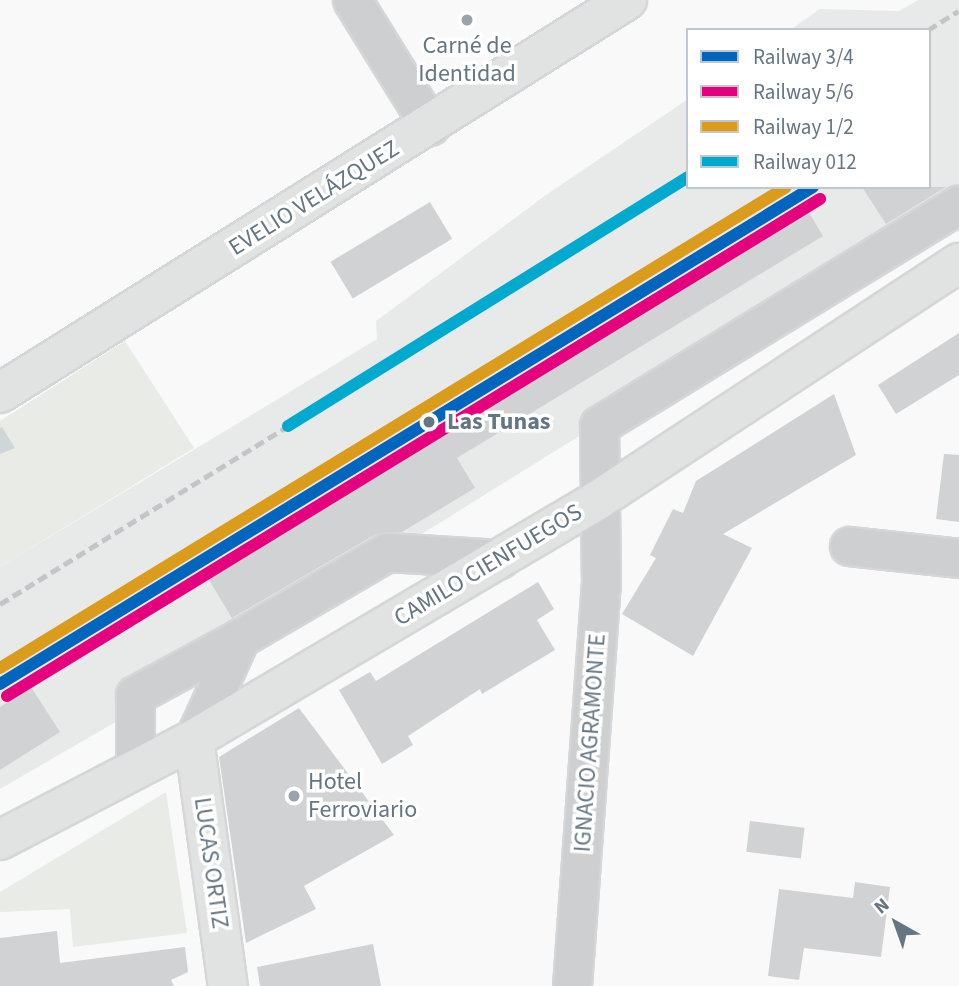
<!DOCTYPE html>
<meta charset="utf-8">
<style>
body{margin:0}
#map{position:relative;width:959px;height:986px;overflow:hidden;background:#f9f9f9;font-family:"Source Sans 3",sans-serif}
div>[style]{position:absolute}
.built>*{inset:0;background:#e8e9e9}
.green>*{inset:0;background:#e8ebe6}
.water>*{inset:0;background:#ced6d9}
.building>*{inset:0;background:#d0d2d3;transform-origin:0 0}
.roads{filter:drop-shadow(2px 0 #d5d6d7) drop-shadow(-2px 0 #d5d6d7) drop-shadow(0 2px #d5d6d7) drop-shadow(0 -2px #d5d6d7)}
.minor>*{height:37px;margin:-18.5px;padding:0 18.5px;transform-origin:18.5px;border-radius:18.5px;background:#cecfd0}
.major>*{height:38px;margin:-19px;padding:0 19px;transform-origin:19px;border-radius:19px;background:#e1e2e2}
.rail>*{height:5px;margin-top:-2.5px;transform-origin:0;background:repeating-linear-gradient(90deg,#c3c5c6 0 10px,transparent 0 15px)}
.rail-1>*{height:12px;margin:-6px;padding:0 6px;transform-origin:6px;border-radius:6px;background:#0065bd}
.rail-2>*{height:12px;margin:-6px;padding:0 6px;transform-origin:6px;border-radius:6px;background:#e5007d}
.rail-3>*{height:12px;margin:-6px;padding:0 6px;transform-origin:6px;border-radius:6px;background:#da9c1a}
.rail-4>*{height:12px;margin:-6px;padding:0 6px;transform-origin:6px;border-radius:6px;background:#00a9ce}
.dots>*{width:19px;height:19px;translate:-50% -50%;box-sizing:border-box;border:4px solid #fff;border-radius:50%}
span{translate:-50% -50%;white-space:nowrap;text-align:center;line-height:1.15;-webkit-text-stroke:7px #fff;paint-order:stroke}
.poi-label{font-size:24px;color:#657683}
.left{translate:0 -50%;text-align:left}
.street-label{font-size:24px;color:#657683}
.stop-label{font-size:24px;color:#657683;font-weight:700}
.legend{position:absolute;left:686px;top:28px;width:245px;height:161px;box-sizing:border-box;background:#fff;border:2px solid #c1c8cd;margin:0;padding:9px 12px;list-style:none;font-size:21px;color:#657683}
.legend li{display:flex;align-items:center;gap:14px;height:35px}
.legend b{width:35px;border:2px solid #c1c8cd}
.north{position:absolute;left:861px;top:888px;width:70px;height:70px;-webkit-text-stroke:5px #fff;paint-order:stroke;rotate:320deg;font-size:19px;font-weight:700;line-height:28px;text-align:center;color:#657683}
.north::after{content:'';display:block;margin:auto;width:24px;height:32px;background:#657683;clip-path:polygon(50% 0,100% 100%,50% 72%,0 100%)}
</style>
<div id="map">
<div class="built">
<div style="clip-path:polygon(918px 0,959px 0,959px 188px,581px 435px,169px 691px,0 789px,0 567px,377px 339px,376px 321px,546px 195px,688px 99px,688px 187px,929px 187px,929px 30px,790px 30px,820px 9px,899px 11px)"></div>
</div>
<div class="green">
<div style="clip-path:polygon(125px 341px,194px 448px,0 567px,0 421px)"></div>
<div style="clip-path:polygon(166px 792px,187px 933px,73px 947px,70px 909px,0 912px,0 892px)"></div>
</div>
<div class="water">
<div style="clip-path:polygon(2px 427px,15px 448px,0 454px,0 428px)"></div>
</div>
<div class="building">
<div style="clip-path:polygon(862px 187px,946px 187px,886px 224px)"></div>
<div style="left:430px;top:202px;width:43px;height:116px;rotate:59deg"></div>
<div style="clip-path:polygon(804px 204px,823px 236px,457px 458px,475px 488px,402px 532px,376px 534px,232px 618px,203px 570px)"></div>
<div style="clip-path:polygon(959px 333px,959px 375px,896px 414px,878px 385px)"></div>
<div style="clip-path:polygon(834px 394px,856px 455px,723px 534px,752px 548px,693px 656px,622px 614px,656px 558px,650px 555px,673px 509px,683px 513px,696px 481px)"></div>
<div style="clip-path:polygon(944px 454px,959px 455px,959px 522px,936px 519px)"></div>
<div style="clip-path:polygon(538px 582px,554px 609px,537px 620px,555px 650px,482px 694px,480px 689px,408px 736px,413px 745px,382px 764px,339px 690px,370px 672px,376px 681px)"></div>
<div style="clip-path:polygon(31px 687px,60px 732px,0 770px,0 707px)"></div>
<div style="clip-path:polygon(299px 708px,394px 835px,304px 886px,316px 909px,246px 943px,219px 757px)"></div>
<div style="left:750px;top:821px;width:55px;height:31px;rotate:7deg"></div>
<div style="clip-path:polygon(855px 882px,890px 887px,881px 957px,804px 948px,799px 980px,768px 976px,779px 889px,853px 898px)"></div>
<div style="clip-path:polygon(57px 931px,60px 963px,185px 947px,188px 972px,171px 980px,174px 986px,0 986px,0 938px)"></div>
<div style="clip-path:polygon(373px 944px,381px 986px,260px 986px,257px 967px)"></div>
</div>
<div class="roads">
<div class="minor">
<div style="left:352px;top:0;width:148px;rotate:58.2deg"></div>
<div style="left:849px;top:546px;width:111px;rotate:6.2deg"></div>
<div style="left:194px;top:739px;width:111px;rotate:-65.5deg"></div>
<div style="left:240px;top:638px;width:170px;rotate:-30.3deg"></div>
<div style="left:387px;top:552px;width:113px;rotate:3.5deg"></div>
<div style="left:135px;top:769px;width:74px;rotate:-90deg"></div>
<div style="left:135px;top:695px;width:119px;rotate:-28.5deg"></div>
<div style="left:572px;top:986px;width:402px;rotate:-85.9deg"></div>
<div style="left:601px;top:585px;width:160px;rotate:-90.7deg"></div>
<div style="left:599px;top:425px;width:422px;rotate:-31.5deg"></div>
</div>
<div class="major">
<div style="left:0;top:393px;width:740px;rotate:-32.08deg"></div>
<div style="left:194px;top:739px;width:249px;rotate:82.2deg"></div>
<div style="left:0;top:840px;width:219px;rotate:-27.5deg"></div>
<div style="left:194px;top:739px;width:469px;rotate:-30.6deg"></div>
<div style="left:598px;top:500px;width:432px;rotate:-33.3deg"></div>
</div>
</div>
<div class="rail">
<div style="left:928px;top:30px;width:36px;rotate:-32deg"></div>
<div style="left:0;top:604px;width:339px;rotate:-31.7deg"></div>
</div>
<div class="rail-1">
<div style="left:0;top:684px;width:953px;rotate:-31.44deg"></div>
</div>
<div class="rail-2">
<div style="left:7px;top:696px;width:953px;rotate:-31.44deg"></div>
</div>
<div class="rail-3">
<div style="left:0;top:668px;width:921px;rotate:-31.46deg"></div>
</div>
<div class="rail-4">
<div style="left:288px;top:426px;width:471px;rotate:-31.9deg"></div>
</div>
<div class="dots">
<div style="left:467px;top:20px;background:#99a4ac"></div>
<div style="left:429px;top:422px;background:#657683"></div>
<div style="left:294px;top:796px;background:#99a4ac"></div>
</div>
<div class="poi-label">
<span style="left:467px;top:60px">Carné de<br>Identidad</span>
<span class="left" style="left:308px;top:796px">Hotel<br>Ferroviario</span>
</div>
<div class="street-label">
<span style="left:314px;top:198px;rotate:-32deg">EVELIO VELÁZQUEZ</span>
<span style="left:488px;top:565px;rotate:-31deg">CAMILO CIENFUEGOS</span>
<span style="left:590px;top:743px;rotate:-86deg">IGNACIO AGRAMONTE</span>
<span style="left:211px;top:863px;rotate:82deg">LUCAS ORTIZ</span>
</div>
<div class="stop-label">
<span class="left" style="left:447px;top:422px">Las Tunas</span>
</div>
<ul class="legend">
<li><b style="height:9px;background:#0065bd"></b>Railway 3/4</li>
<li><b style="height:9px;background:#e5007d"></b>Railway 5/6</li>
<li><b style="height:9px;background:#da9c1a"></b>Railway 1/2</li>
<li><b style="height:9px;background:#00a9ce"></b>Railway 012</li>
</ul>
<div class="north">N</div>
</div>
